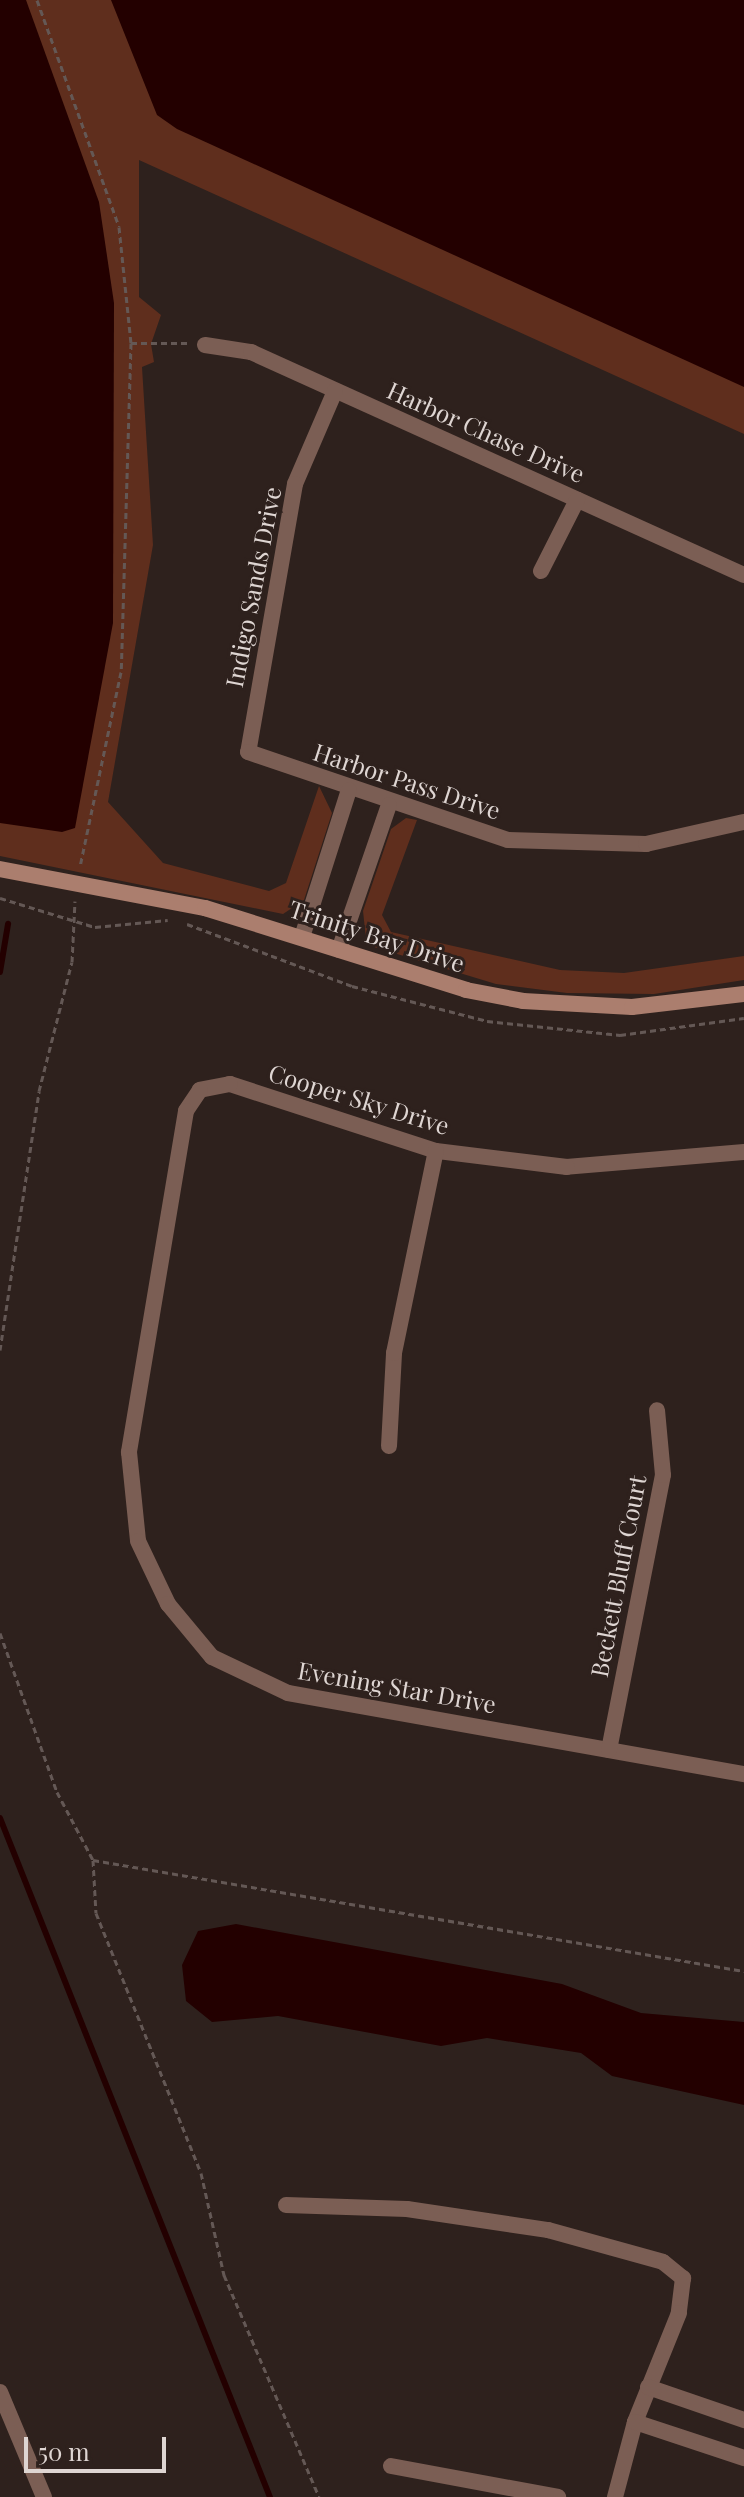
<!DOCTYPE html>
<style>
body{margin:0}
#map{position:relative;width:744px;height:2497px;overflow:hidden;background:#2e211d;font-family:"Playfair Display",serif}
div>[style]{position:absolute}
.green>*{inset:0;background:#5f2e1d}
.water>*{inset:0;background:#230000}
.stream>*{height:6px;margin:-3px;padding:0 3px;transform-origin:3px;border-radius:3px;background:#230000}
.path>*{height:3px;margin-top:-1.5px;transform-origin:0;background:repeating-linear-gradient(90deg,#645855 0 6px,transparent 0 10px)}
.street>*{height:16px;margin:-8px;padding:0 8px;transform-origin:8px;border-radius:8px;background:#7b5e54}
.secondary>*{height:16px;margin:-8px;padding:0 8px;transform-origin:8px;border-radius:8px;background:#ab7e6e}
span{translate:-50% -50%;white-space:nowrap;text-align:center;line-height:1.15;-webkit-text-stroke:6px #2e211d;paint-order:stroke}
.street-label{font-size:24px;color:#ded5d2}
.scale{position:absolute;left:24px;top:2437px;width:142px;height:36px;box-sizing:border-box;border:4px solid #ded5d2;border-top:0;padding-left:10px;font-size:24px;line-height:28px;white-space:nowrap;color:#ded5d2;-webkit-text-stroke:6px #2e211d;paint-order:stroke}
</style>
<div id="map">
<div class="green">
<div style="clip-path:polygon(0 0,744px 0,744px 434px,139px 160px,139px 297px,161px 315px,151px 344px,154px 362px,142px 367px,153px 545px,108px 802px,163px 863px,269px 891px,286px 883px,319px 786px,332px 813px,304px 900px,283px 914px,0 856px)"></div>
<div style="clip-path:polygon(406px 818px,417px 820px,382px 915px,391px 932px,560px 970px,624px 973px,744px 956px,744px 980px,654px 994px,567px 993px,496px 984px,374px 947px,366px 939px,363px 911px,391px 829px)"></div>
</div>
<div class="water">
<div style="clip-path:polygon(0 0,26px 0,99px 202px,114px 303px,113px 623px,75px 828px,62px 832px,0 823px)"></div>
<div style="clip-path:polygon(111px 0,744px 0,744px 387px,177px 129px,157px 115px)"></div>
<div style="clip-path:polygon(236px 1924px,562px 1984px,641px 2013px,744px 2022px,744px 2105px,612px 2076px,581px 2053px,487px 2038px,441px 2046px,278px 2016px,212px 2022px,186px 2001px,182px 1965px,198px 1931px)"></div>
</div>
<div class="stream">
<div style="left:0;top:972px;width:49px;rotate:-80.5deg"></div>
<div style="left:0;top:1818px;width:731px;rotate:68.32deg"></div>
</div>
<div class="path">
<div style="left:37px;top:0;width:241px;rotate:70.1deg"></div>
<div style="left:119px;top:227px;width:117px;rotate:84.1deg"></div>
<div style="left:131px;top:343px;width:329px;rotate:91.7deg"></div>
<div style="left:121px;top:672px;width:199px;rotate:101.9deg"></div>
<div style="left:131px;top:343px;width:56px"></div>
<div style="left:0;top:898px;width:99px;rotate:17deg"></div>
<div style="left:95px;top:927px;width:73px;rotate:-5.5deg"></div>
<div style="left:187px;top:924px;width:176px;rotate:20.6deg"></div>
<div style="left:352px;top:986px;width:139px;rotate:14.5deg"></div>
<div style="left:487px;top:1021px;width:134px;rotate:6deg"></div>
<div style="left:620px;top:1035px;width:125px;rotate:-7.8deg"></div>
<div style="left:0;top:1350px;width:262px;rotate:-81.4deg"></div>
<div style="left:39px;top:1091px;width:133px;rotate:-75.7deg"></div>
<div style="left:72px;top:962px;width:61px;rotate:-87.2deg"></div>
<div style="left:0;top:1633px;width:169px;rotate:70.3deg"></div>
<div style="left:57px;top:1792px;width:77px;rotate:62.1deg"></div>
<div style="left:93px;top:1860px;width:53px;rotate:86.8deg"></div>
<div style="left:96px;top:1913px;width:280px;rotate:68deg"></div>
<div style="left:201px;top:2173px;width:105px;rotate:77.3deg"></div>
<div style="left:224px;top:2275px;width:241px;rotate:66.8deg"></div>
<div style="left:93px;top:1860px;width:660px;rotate:9.68deg"></div>
</div>
<div class="street">
<div style="left:205px;top:345px;width:47px;rotate:8.7deg"></div>
<div style="left:251px;top:352px;width:541px;rotate:24.34deg"></div>
<div style="left:335px;top:391px;width:101px;rotate:113.3deg"></div>
<div style="left:295px;top:484px;width:272px;rotate:99.9deg"></div>
<div style="left:248px;top:752px;width:274px;rotate:18.7deg"></div>
<div style="left:508px;top:840px;width:138px;rotate:1.7deg"></div>
<div style="left:646px;top:844px;width:100px;rotate:-12.7deg"></div>
<div style="left:541px;top:571px;width:80px;rotate:-63.1deg"></div>
<div style="left:302px;top:937px;width:154px;rotate:-72.3deg"></div>
<div style="left:339px;top:950px;width:153px;rotate:-71deg"></div>
<div style="left:744px;top:1152px;width:178px;rotate:175.2deg"></div>
<div style="left:567px;top:1167px;width:132px;rotate:-173deg"></div>
<div style="left:436px;top:1151px;width:217px;rotate:-162deg"></div>
<div style="left:230px;top:1084px;width:31px;rotate:169deg"></div>
<div style="left:200px;top:1090px;width:25px;rotate:124deg"></div>
<div style="left:186px;top:1111px;width:346px;rotate:99.5deg"></div>
<div style="left:129px;top:1452px;width:89px;rotate:84.2deg"></div>
<div style="left:138px;top:1541px;width:70px;rotate:64.5deg"></div>
<div style="left:168px;top:1604px;width:69px;rotate:50.3deg"></div>
<div style="left:212px;top:1657px;width:84px;rotate:25.3deg"></div>
<div style="left:288px;top:1693px;width:463px;rotate:10.1deg"></div>
<div style="left:389px;top:1446px;width:93px;rotate:-86.9deg"></div>
<div style="left:394px;top:1353px;width:206px;rotate:-78.3deg"></div>
<div style="left:609px;top:1750px;width:280px;rotate:-78.9deg"></div>
<div style="left:663px;top:1475px;width:65px;rotate:-95.3deg"></div>
<div style="left:286px;top:2205px;width:121px;rotate:1.9deg"></div>
<div style="left:407px;top:2209px;width:143px;rotate:8.5deg"></div>
<div style="left:548px;top:2230px;width:119px;rotate:15.5deg"></div>
<div style="left:663px;top:2262px;width:26px;rotate:39deg"></div>
<div style="left:683px;top:2278px;width:35px;rotate:97deg"></div>
<div style="left:679px;top:2313px;width:118px;rotate:112deg"></div>
<div style="left:635px;top:2422px;width:78px;rotate:104.9deg"></div>
<div style="left:648px;top:2387px;width:102px;rotate:19deg"></div>
<div style="left:0;top:2392px;width:114px;rotate:67.3deg"></div>
<div style="left:635px;top:2422px;width:115px;rotate:18.3deg"></div>
<div style="left:391px;top:2466px;width:170px;rotate:10.5deg"></div>
</div>
<div class="secondary">
<div style="left:0;top:869px;width:209px;rotate:10.8deg"></div>
<div style="left:205px;top:908px;width:274px;rotate:17.4deg"></div>
<div style="left:466px;top:990px;width:58px;rotate:10.9deg"></div>
<div style="left:523px;top:1001px;width:109px;rotate:3.2deg"></div>
<div style="left:632px;top:1007px;width:113px;rotate:-6.6deg"></div>
</div>
<div class="street-label">
<span style="left:486px;top:432px;rotate:24deg">Harbor Chase Drive</span>
<span style="left:253px;top:587px;rotate:-79deg">Indigo Sands Drive</span>
<span style="left:407px;top:781px;rotate:18deg">Harbor Pass Drive</span>
<span style="left:377px;top:936px;rotate:18deg">Trinity Bay Drive</span>
<span style="left:359px;top:1099px;rotate:17deg">Cooper Sky Drive</span>
<span style="left:618px;top:1576px;rotate:-79deg">Beckett Bluff Court</span>
<span style="left:397px;top:1687px;rotate:10deg">Evening Star Drive</span>
</div>
<div class="scale">50 m</div>
</div>
